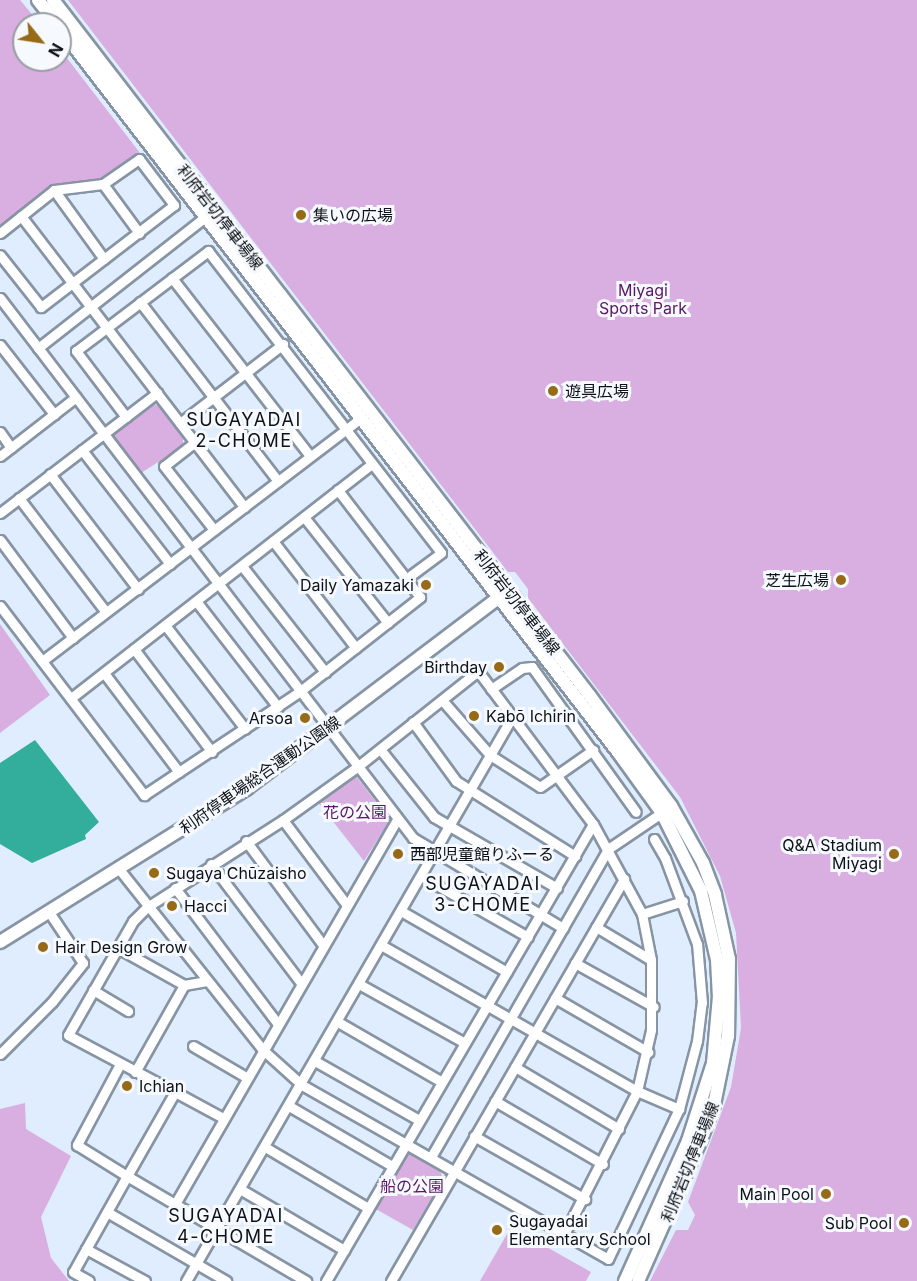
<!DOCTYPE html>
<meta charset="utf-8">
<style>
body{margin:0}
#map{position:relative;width:917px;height:1281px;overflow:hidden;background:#dfedfe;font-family:Inter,"Noto Sans JP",sans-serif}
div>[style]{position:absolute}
.green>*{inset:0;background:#d9aee1}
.water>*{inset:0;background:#33ad9c}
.roads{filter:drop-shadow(2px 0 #8694a3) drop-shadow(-2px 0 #8694a3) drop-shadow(0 2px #8694a3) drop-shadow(0 -2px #8694a3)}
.minor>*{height:9px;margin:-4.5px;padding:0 4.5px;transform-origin:4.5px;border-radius:4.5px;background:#fff}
.major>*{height:12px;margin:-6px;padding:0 6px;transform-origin:6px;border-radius:6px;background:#fff}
.dots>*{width:16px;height:16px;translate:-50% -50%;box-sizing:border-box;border:3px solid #f6f9fd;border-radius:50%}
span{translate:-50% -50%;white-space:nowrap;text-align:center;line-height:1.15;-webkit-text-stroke:6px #f6f9fd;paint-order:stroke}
.poi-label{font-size:16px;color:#0d1218}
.left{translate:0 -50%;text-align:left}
.right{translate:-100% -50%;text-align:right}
.street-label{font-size:16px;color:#0d1218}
.park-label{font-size:16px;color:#591765}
.neighbourhood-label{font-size:18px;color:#0d1218;letter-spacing:1.5px}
.north{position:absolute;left:12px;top:12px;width:60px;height:60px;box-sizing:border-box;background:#f6f9fd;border:2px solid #999da1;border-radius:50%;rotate:120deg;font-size:16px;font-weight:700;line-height:24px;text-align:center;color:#0d1218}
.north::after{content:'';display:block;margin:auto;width:21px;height:27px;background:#966a17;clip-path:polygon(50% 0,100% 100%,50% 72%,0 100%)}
</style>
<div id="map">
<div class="green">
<div style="clip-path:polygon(0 0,20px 0,40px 24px,24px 24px,24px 60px,60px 60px,60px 49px,140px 153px,102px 180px,53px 187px,0 227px)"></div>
<div style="clip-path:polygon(68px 0,917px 0,917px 1281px,650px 1281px,676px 1230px,688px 1230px,695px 1215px,688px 1202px,731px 1087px,741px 1028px,736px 933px,720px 876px,680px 797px,528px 598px,528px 589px,515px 572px,508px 572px)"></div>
<div style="clip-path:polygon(152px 404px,160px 406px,183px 438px,183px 446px,141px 473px,113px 435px)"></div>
<div style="clip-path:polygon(0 624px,50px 695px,0 733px)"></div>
<div style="clip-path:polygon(356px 776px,390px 820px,364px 861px,317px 801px)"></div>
<div style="clip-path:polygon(25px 1103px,26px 1129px,71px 1156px,41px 1217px,51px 1258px,69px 1281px,0 1281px,0 1109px)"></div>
<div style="clip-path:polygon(409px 1154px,440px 1171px,443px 1179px,413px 1230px,374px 1208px,402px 1156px)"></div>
<div style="clip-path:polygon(511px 1227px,591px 1272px,586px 1281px,480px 1281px)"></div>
</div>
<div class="water">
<div style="clip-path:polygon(35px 740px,99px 822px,85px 835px,86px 839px,32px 863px,0 844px,0 763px)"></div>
</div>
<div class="roads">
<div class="minor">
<div style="left:103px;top:184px;width:61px;rotate:53.7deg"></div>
<div style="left:54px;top:190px;width:85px;rotate:54.1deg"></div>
<div style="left:21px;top:216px;width:367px;rotate:52.5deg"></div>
<div style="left:0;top:233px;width:69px;rotate:-38.5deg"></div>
<div style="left:54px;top:190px;width:49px;rotate:-7deg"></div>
<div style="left:103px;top:184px;width:44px;rotate:-34.8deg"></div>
<div style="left:139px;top:159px;width:58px;rotate:52.7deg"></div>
<div style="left:174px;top:205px;width:168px;rotate:142.5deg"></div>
<div style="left:41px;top:307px;width:66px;rotate:-128.3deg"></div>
<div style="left:172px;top:278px;width:225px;rotate:52.2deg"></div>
<div style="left:0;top:298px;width:680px;rotate:52.59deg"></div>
<div style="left:413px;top:838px;width:175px;rotate:31deg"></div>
<div style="left:140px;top:302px;width:226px;rotate:52.4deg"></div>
<div style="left:0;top:345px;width:88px;rotate:52deg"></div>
<div style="left:38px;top:348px;width:219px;rotate:-38.1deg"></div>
<div style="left:126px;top:417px;width:83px;rotate:-127.1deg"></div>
<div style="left:76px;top:351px;width:166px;rotate:-37.1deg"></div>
<div style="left:208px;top:251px;width:381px;rotate:52.3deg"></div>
<div style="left:441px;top:553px;width:44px;rotate:143.4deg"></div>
<div style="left:180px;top:423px;width:130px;rotate:-37.5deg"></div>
<div style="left:0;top:432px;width:19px;rotate:55deg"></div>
<div style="left:195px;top:442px;width:39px;rotate:142deg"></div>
<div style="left:164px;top:466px;width:81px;rotate:52deg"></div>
<div style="left:82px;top:450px;width:144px;rotate:52.3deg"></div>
<div style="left:0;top:456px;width:96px;rotate:-37.8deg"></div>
<div style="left:50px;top:474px;width:145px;rotate:52.6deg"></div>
<div style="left:19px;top:498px;width:143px;rotate:52.7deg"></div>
<div style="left:0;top:513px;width:198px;rotate:-37.4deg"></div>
<div style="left:304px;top:517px;width:135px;rotate:51.6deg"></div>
<div style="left:0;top:540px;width:122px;rotate:53.3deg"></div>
<div style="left:273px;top:541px;width:135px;rotate:52.2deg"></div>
<div style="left:242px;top:566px;width:135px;rotate:51.9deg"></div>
<div style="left:196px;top:601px;width:134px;rotate:52.3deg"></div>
<div style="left:0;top:606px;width:238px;rotate:52.7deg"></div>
<div style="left:144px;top:795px;width:186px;rotate:-33.6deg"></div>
<div style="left:299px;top:692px;width:154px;rotate:-38.1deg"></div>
<div style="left:420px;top:597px;width:135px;rotate:-127.5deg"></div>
<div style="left:165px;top:625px;width:131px;rotate:52.4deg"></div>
<div style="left:134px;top:649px;width:129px;rotate:52.9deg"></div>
<div style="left:42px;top:661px;width:401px;rotate:-37.3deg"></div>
<div style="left:104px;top:673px;width:124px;rotate:52.9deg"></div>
<div style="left:491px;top:689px;width:37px;rotate:-34deg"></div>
<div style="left:522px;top:668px;width:10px;rotate:-6deg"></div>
<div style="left:532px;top:667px;width:178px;rotate:54.4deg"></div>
<div style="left:71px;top:698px;width:381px;rotate:-37.9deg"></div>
<div style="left:442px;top:700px;width:73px;rotate:48.9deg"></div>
<div style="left:490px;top:755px;width:59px;rotate:32.6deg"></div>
<div style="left:540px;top:787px;width:65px;rotate:-34.9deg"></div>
<div style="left:413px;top:722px;width:73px;rotate:53.9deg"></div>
<div style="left:456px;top:781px;width:141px;rotate:32.2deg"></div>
<div style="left:380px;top:749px;width:87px;rotate:51.5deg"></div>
<div style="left:434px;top:817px;width:142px;rotate:30deg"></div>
<div style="left:283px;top:820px;width:105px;rotate:53.1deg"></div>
<div style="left:246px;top:841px;width:129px;rotate:53.5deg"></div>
<div style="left:211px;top:864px;width:149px;rotate:52.9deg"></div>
<div style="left:119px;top:869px;width:230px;rotate:51.5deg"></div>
<div style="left:262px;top:1049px;width:54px;rotate:42deg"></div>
<div style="left:302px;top:1085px;width:352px;rotate:29.6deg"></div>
<div style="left:608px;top:1259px;width:166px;rotate:-64.7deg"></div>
<div style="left:679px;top:1109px;width:70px;rotate:-75.2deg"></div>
<div style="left:697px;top:1041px;width:38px;rotate:-83deg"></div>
<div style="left:702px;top:1003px;width:59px;rotate:-94.8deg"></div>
<div style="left:697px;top:944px;width:92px;rotate:-110.4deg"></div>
<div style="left:665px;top:858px;width:22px;rotate:-120deg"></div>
<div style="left:421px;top:876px;width:123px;rotate:29.7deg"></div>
<div style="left:175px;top:888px;width:169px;rotate:52.9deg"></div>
<div style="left:401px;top:911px;width:122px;rotate:29.9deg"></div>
<div style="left:642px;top:914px;width:43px;rotate:-17.6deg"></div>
<div style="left:596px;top:927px;width:64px;rotate:31deg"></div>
<div style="left:381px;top:945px;width:295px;rotate:29.7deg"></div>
<div style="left:637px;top:1091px;width:46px;rotate:23.2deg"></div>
<div style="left:118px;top:948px;width:76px;rotate:29.3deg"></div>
<div style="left:575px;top:963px;width:90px;rotate:29.1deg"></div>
<div style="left:359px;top:984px;width:121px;rotate:29.1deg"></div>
<div style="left:93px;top:990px;width:41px;rotate:31deg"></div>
<div style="left:555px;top:998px;width:108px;rotate:30.1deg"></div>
<div style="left:338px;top:1022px;width:120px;rotate:30deg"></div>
<div style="left:193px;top:1046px;width:61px;rotate:30.3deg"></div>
<div style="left:0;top:1054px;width:74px;rotate:-45deg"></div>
<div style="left:52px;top:1002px;width:50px;rotate:-51.5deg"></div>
<div style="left:83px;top:963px;width:61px;rotate:-123.7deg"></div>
<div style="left:315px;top:1061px;width:120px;rotate:29.6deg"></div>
<div style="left:120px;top:1064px;width:92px;rotate:118deg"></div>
<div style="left:77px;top:1145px;width:59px;rotate:31.8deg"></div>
<div style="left:127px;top:1176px;width:97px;rotate:-60.3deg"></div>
<div style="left:175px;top:1092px;width:121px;rotate:-152deg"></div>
<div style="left:68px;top:1035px;width:131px;rotate:-60.3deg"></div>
<div style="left:133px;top:921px;width:20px;rotate:-45deg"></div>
<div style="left:147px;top:907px;width:161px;rotate:-32.6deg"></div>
<div style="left:283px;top:820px;width:91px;rotate:-35.6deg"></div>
<div style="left:357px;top:767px;width:154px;rotate:-38.4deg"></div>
<div style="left:478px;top:671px;width:191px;rotate:53.1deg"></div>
<div style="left:593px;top:824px;width:102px;rotate:61.4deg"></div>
<div style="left:642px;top:914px;width:47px;rotate:78.9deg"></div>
<div style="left:651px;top:960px;width:70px;rotate:90deg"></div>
<div style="left:651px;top:1030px;width:63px;rotate:102.9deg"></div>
<div style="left:637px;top:1091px;width:161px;rotate:117deg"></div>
<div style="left:515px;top:1067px;width:121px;rotate:30.8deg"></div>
<div style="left:135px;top:1072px;width:100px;rotate:-60.6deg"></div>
<div style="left:184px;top:985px;width:23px;rotate:-10deg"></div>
<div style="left:175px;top:1092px;width:55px;rotate:28.4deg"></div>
<div style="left:495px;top:1101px;width:125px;rotate:30.3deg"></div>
<div style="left:289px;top:1106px;width:119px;rotate:30.2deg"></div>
<div style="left:474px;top:1136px;width:128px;rotate:29.6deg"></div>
<div style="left:265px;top:1147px;width:120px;rotate:30.6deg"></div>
<div style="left:431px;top:1157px;width:355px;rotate:-60.1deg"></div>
<div style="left:608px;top:849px;width:71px;rotate:-34.1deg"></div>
<div style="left:240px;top:1189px;width:121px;rotate:30.4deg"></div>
<div style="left:175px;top:1204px;width:444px;rotate:-60deg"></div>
<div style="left:107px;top:1212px;width:138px;rotate:30.1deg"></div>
<div style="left:86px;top:1249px;width:26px;rotate:119deg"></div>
<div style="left:73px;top:1272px;width:18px;rotate:29deg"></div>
<div style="left:145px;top:1281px;width:67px;rotate:-151.5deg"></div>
<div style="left:86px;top:1249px;width:84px;rotate:-60.7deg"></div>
<div style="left:127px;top:1176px;width:208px;rotate:30.4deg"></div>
<div style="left:186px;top:1281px;width:651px;rotate:-59.97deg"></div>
<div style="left:326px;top:1281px;width:529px;rotate:-59.7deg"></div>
<div style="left:391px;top:1281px;width:465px;rotate:-59.9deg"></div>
</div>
<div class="major">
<div style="left:38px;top:0;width:31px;rotate:52deg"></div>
<div style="left:53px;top:0;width:879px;rotate:52.35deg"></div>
<div style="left:590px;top:696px;width:137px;rotate:53.6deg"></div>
<div style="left:671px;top:806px;width:65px;rotate:60.7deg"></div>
<div style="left:703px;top:863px;width:34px;rotate:69deg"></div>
<div style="left:715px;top:895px;width:66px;rotate:77.7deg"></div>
<div style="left:729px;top:959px;width:77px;rotate:90.7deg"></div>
<div style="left:728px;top:1036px;width:70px;rotate:101.5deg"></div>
<div style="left:714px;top:1105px;width:36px;rotate:111deg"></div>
<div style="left:701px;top:1139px;width:155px;rotate:113.9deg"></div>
<div style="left:60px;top:28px;width:914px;rotate:52.38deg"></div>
<div style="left:618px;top:752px;width:75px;rotate:54.2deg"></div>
<div style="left:662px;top:813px;width:87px;rotate:63.4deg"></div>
<div style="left:701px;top:891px;width:71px;rotate:76.9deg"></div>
<div style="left:717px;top:960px;width:36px;rotate:87deg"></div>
<div style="left:719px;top:996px;width:67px;rotate:95.1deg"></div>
<div style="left:713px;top:1063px;width:82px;rotate:107.8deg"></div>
<div style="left:688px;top:1141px;width:154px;rotate:114.2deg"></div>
<div style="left:0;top:942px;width:291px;rotate:-31.9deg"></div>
<div style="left:247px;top:788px;width:323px;rotate:-37.1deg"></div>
</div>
</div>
<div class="dots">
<div style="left:301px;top:215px;background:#966a17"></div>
<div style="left:553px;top:391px;background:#966a17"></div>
<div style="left:841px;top:580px;background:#966a17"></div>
<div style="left:426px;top:585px;background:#966a17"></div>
<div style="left:499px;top:667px;background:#966a17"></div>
<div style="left:474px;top:716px;background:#966a17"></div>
<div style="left:305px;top:718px;background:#966a17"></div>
<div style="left:398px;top:854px;background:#966a17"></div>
<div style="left:894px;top:854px;background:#966a17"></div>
<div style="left:154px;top:873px;background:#966a17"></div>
<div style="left:172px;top:906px;background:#966a17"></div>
<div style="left:43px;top:947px;background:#966a17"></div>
<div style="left:127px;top:1086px;background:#966a17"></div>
<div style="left:826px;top:1194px;background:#966a17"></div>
<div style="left:904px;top:1223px;background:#966a17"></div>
<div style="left:497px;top:1230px;background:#966a17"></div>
</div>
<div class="poi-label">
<span class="left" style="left:313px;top:215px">集いの広場</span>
<span class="left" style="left:565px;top:391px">遊具広場</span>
<span class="right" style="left:829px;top:580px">芝生広場</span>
<span class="right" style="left:414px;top:585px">Daily Yamazaki</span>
<span class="right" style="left:487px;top:667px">Birthday</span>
<span class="left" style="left:486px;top:716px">Kabō Ichirin</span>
<span class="right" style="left:293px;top:718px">Arsoa</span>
<span class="right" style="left:882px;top:854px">Q&amp;A Stadium<br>Miyagi</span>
<span class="left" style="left:410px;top:854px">西部児童館りふーる</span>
<span class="left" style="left:166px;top:873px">Sugaya Chūzaisho</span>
<span class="left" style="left:184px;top:906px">Hacci</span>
<span class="left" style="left:55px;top:947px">Hair Design Grow</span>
<span class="left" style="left:139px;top:1086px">Ichian</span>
<span class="right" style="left:814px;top:1194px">Main Pool</span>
<span class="left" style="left:509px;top:1230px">Sugayadai<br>Elementary School</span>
<span class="right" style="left:892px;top:1223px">Sub Pool</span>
</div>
<div class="street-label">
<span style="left:220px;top:217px;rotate:52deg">利府岩切停車場線</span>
<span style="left:517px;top:602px;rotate:52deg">利府岩切停車場線</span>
<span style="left:260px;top:775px;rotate:-35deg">利府停車場総合運動公園線</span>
<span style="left:690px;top:1162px;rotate:-68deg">利府岩切停車場線</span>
</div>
<div class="park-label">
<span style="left:643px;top:299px">Miyagi<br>Sports Park</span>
<span style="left:355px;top:812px">花の公園</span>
<span style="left:412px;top:1186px">船の公園</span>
</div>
<div class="neighbourhood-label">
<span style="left:244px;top:431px">SUGAYADAI<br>2-CHOME</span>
<span style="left:483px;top:895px">SUGAYADAI<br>3-CHOME</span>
<span style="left:226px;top:1227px">SUGAYADAI<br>4-CHOME</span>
</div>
<div class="north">N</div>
</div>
